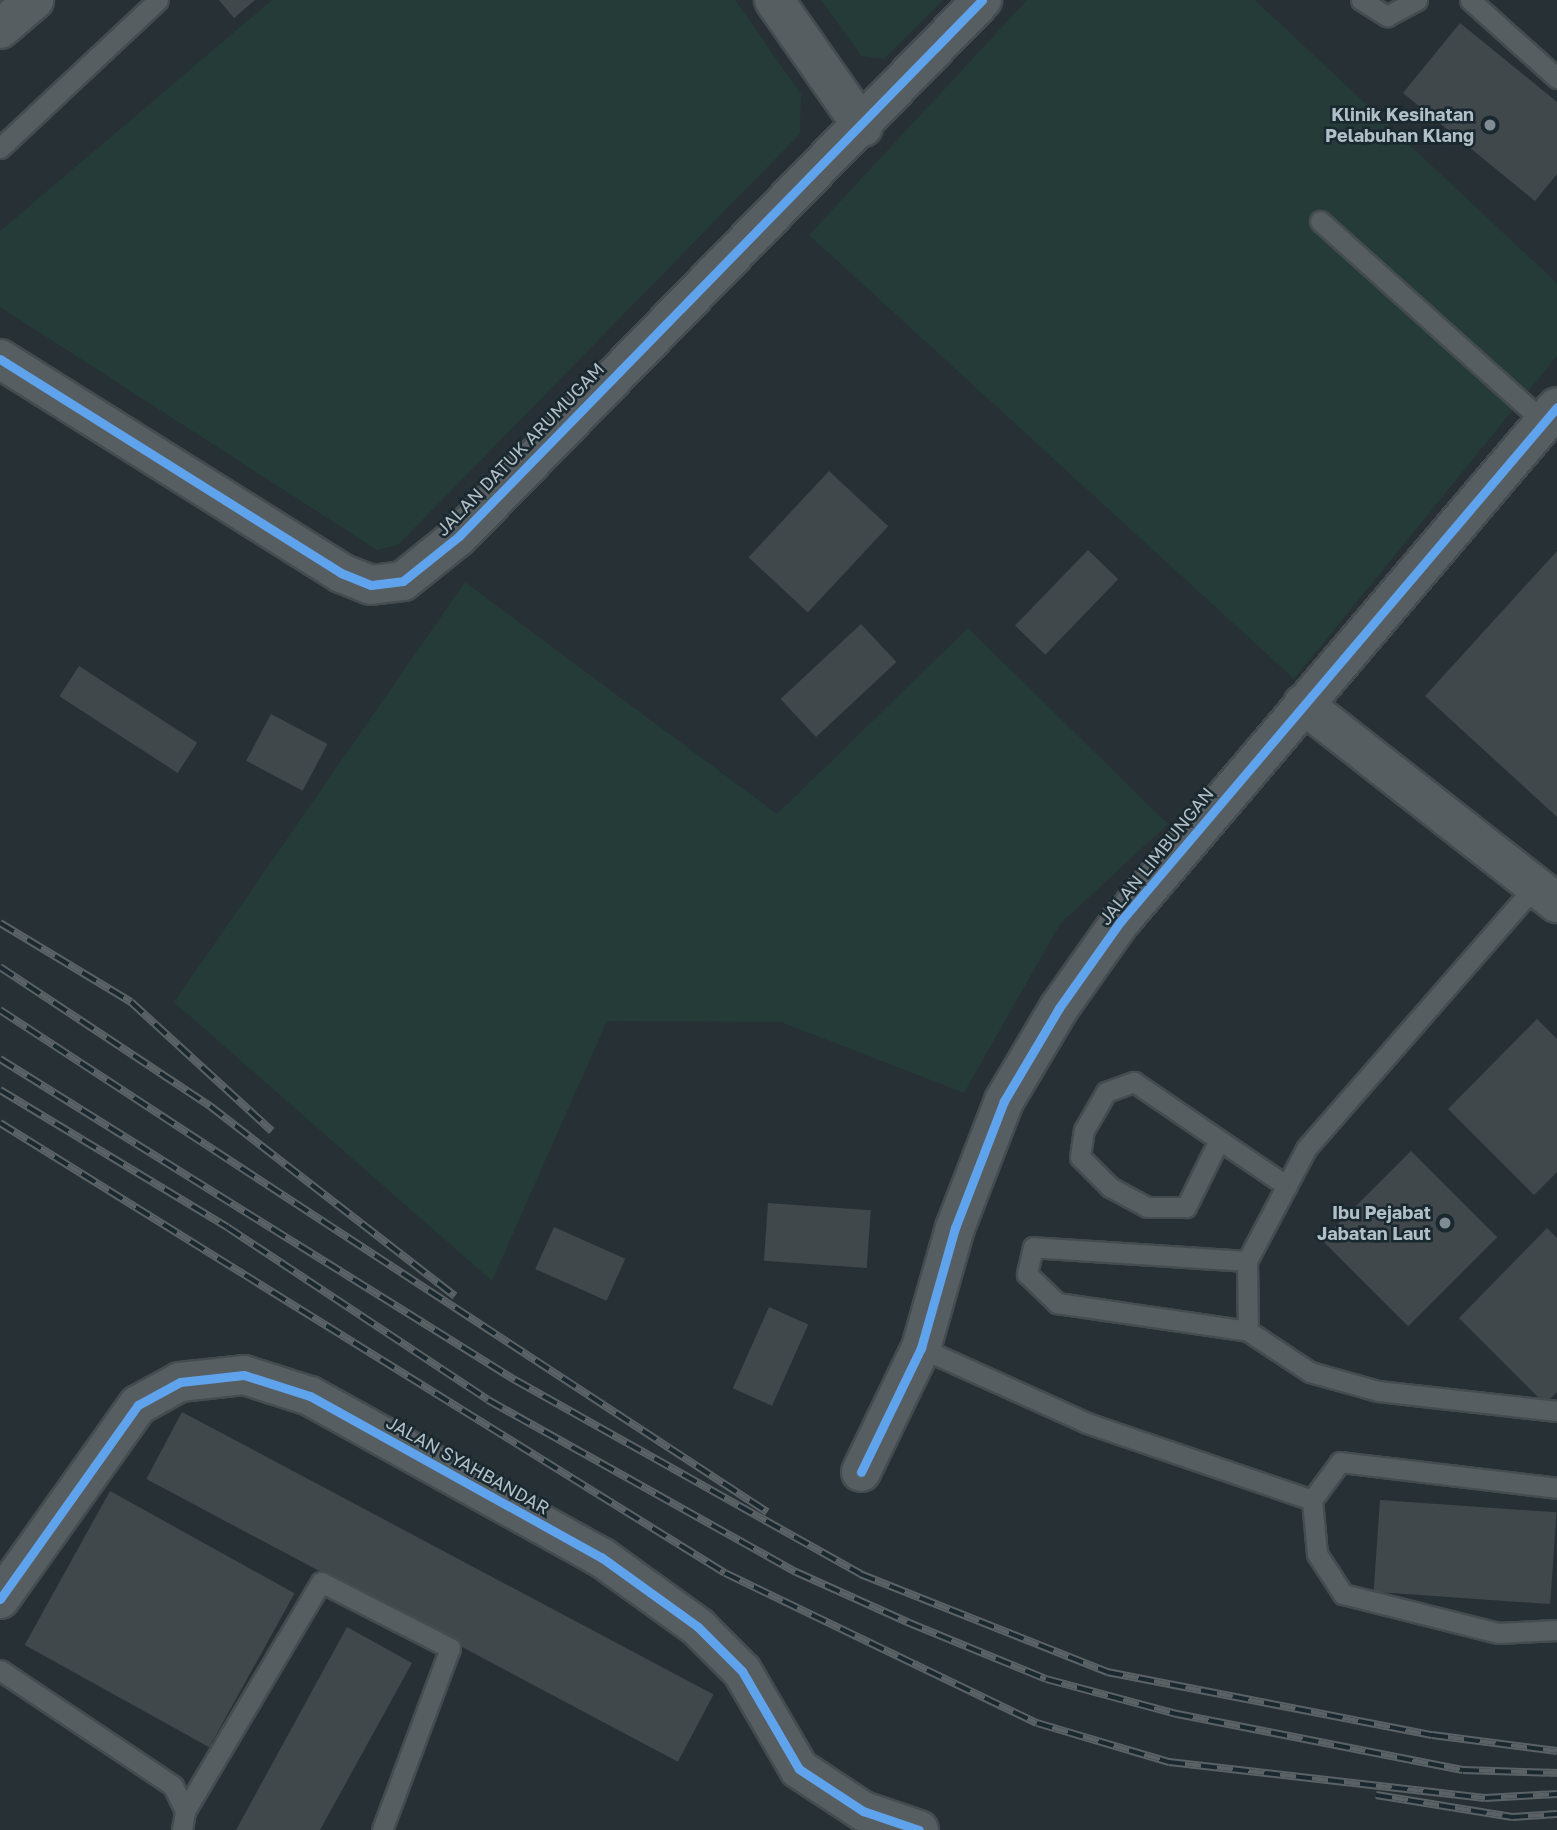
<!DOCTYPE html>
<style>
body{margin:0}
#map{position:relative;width:1557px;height:1830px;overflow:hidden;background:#273034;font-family:"Golos Text",sans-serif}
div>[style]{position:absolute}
.green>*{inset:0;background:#243b38}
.building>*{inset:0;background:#40484c;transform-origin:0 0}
.roads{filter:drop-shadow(2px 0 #454c4f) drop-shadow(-2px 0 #454c4f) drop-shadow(0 2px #454c4f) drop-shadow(0 -2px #454c4f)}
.service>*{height:19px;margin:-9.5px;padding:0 9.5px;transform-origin:9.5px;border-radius:9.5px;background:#575e62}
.minor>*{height:38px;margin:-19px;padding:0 19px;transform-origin:19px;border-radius:19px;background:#575e62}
.rail>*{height:8px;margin-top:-4px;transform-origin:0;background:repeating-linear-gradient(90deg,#1a282f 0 16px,#5a6266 0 32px);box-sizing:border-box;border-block:2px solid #5a6266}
.cycleway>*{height:9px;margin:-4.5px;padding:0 4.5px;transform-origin:4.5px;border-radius:4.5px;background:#60a3ed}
.dots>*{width:19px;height:19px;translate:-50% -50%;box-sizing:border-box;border:4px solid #1a282f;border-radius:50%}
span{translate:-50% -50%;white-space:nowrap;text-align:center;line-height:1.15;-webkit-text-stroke:5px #1a282f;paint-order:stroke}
.poi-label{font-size:18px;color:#b0bec6;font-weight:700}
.right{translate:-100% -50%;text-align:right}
.street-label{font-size:18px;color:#b0bec6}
</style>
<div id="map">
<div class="green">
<div style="clip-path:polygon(272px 0,735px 0,801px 94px,800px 134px,398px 545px,377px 550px,0 307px,0 231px)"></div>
<div style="clip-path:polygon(821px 0,943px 0,884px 59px,861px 56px)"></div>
<div style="clip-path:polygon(1027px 0,1255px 0,1557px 283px,1557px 356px,1294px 679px,809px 235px)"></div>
<div style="clip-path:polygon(465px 582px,777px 814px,968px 628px,1168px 824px,1060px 924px,964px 1093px,781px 1022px,607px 1021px,492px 1281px,174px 1002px)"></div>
</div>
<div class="building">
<div style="clip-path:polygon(219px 0,255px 0,234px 18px)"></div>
<div style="clip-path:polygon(1460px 23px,1557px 102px,1557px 174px,1535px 201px,1403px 93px)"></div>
<div style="left:829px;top:471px;width:81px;height:118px;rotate:43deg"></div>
<div style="left:1088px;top:550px;width:42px;height:105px;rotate:44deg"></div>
<div style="clip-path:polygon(1557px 551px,1557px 817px,1425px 696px)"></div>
<div style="left:861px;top:624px;width:52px;height:110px;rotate:47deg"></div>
<div style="left:79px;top:666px;width:141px;height:36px;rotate:33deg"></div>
<div style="left:271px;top:714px;width:64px;height:53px;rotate:28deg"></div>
<div style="clip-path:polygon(1537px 1019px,1557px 1039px,1557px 1172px,1534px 1195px,1448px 1109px)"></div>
<div style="left:1411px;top:1151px;width:122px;height:126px;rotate:45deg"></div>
<div style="left:768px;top:1203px;width:103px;height:58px;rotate:4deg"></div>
<div style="left:554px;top:1227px;width:78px;height:46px;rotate:24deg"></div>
<div style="clip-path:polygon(1547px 1228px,1557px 1238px,1557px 1392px,1545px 1404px,1459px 1318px)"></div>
<div style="left:769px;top:1307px;width:43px;height:89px;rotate:24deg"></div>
<div style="left:182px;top:1412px;width:602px;height:76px;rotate:28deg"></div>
<div style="left:110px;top:1491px;width:211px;height:176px;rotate:29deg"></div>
<div style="left:1380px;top:1500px;width:177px;height:92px;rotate:4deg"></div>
<div style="clip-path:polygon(347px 1627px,412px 1663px,320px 1830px,236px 1830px)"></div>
</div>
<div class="roads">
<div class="service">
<div style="left:1361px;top:0;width:31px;rotate:32deg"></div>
<div style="left:1387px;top:16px;width:34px;rotate:-28deg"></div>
<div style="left:1470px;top:0;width:117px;rotate:41.9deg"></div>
<div style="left:0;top:148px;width:216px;rotate:-43.1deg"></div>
<div style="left:1320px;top:221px;width:301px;rotate:41.9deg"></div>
<div style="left:1536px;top:885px;width:350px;rotate:131.1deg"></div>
<div style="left:1306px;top:1149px;width:127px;rotate:117.8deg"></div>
<div style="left:1247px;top:1261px;width:70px;rotate:89.2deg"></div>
<div style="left:1248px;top:1331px;width:74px;rotate:33.5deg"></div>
<div style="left:1310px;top:1372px;width:71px;rotate:15.6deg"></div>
<div style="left:1378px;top:1391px;width:180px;rotate:6.4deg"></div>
<div style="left:1219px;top:1140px;width:75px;rotate:116.2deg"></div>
<div style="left:1186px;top:1207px;width:39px;rotate:180deg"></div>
<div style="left:1147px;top:1207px;width:42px;rotate:-151.6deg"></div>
<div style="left:1110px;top:1187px;width:42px;rotate:-135deg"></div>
<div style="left:1080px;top:1157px;width:27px;rotate:-82deg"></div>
<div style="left:1084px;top:1130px;width:44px;rotate:-59.9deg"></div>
<div style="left:1106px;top:1092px;width:30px;rotate:-20deg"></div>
<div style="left:1134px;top:1082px;width:185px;rotate:34.2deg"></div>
<div style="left:1247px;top:1261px;width:214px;rotate:-176.3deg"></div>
<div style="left:1033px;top:1247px;width:28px;rotate:103deg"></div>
<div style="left:1027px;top:1274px;width:42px;rotate:44deg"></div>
<div style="left:1057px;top:1303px;width:193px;rotate:8.3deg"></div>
<div style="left:921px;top:1348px;width:182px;rotate:24.3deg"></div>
<div style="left:1087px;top:1423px;width:238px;rotate:18.9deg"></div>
<div style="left:1312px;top:1500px;width:47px;rotate:-53.6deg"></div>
<div style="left:1340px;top:1462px;width:219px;rotate:6.8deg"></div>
<div style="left:1312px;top:1500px;width:54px;rotate:84.7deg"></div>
<div style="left:1317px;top:1554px;width:48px;rotate:57deg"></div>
<div style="left:1343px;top:1594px;width:160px;rotate:14.1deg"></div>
<div style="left:1498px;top:1633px;width:59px;rotate:-2.9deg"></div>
<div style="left:0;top:1670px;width:208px;rotate:33.8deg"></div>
<div style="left:173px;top:1786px;width:28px;rotate:64deg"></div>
<div style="left:185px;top:1811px;width:19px;rotate:99deg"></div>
<div style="left:185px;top:1811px;width:266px;rotate:-59.3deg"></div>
<div style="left:321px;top:1582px;width:145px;rotate:27.1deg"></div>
<div style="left:450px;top:1648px;width:194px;rotate:110.5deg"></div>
</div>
<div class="minor">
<div style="left:774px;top:0;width:155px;rotate:55deg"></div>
<div style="left:0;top:29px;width:45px;rotate:-40.5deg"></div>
<div style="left:0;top:359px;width:403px;rotate:32.1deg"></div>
<div style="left:341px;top:573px;width:32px;rotate:22deg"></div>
<div style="left:371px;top:585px;width:32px;rotate:-7deg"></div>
<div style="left:403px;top:581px;width:72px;rotate:-38.8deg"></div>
<div style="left:459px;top:536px;width:749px;rotate:-45.7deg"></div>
<div style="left:1303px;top:704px;width:323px;rotate:38.1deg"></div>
<div style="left:861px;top:1472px;width:138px;rotate:-64.2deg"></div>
<div style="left:921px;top:1348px;width:125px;rotate:-74.2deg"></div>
<div style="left:955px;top:1228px;width:136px;rotate:-68.9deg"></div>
<div style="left:1004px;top:1101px;width:108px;rotate:-59.4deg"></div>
<div style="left:1059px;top:1008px;width:105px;rotate:-54.7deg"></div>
<div style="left:1120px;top:922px;width:675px;rotate:-49.68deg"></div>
<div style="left:0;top:1599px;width:238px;rotate:-54.6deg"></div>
<div style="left:138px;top:1405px;width:48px;rotate:-28.7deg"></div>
<div style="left:180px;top:1382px;width:64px;rotate:-6.2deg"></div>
<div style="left:244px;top:1375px;width:69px;rotate:17.7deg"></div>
<div style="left:310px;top:1396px;width:333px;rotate:29deg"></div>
<div style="left:601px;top:1557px;width:120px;rotate:35.8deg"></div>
<div style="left:698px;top:1627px;width:62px;rotate:45deg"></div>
<div style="left:742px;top:1671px;width:113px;rotate:59.8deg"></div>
<div style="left:799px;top:1769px;width:77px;rotate:33.3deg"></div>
<div style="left:863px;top:1811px;width:59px;rotate:18.7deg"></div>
</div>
</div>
<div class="rail">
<div style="left:0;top:923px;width:153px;rotate:31.1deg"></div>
<div style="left:131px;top:1002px;width:191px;rotate:42.5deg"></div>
<div style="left:0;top:967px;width:252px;rotate:33.5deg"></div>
<div style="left:210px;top:1106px;width:310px;rotate:37.8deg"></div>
<div style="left:0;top:1010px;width:917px;rotate:33.2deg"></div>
<div style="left:0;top:1059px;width:607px;rotate:31.94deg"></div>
<div style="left:515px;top:1380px;width:396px;rotate:29.3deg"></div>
<div style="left:860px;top:1574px;width:266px;rotate:21.6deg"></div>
<div style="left:1107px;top:1672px;width:331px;rotate:11deg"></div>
<div style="left:1432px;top:1735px;width:126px;rotate:7.3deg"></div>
<div style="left:0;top:1090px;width:265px;rotate:31.1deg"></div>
<div style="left:227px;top:1227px;width:313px;rotate:33.5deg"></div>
<div style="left:488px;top:1400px;width:353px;rotate:29.2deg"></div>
<div style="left:796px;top:1572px;width:122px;rotate:24.2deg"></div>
<div style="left:907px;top:1622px;width:150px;rotate:22.3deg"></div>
<div style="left:1046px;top:1679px;width:136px;rotate:15deg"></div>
<div style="left:1177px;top:1714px;width:291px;rotate:11.1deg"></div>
<div style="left:1463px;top:1770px;width:94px;rotate:1.8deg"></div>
<div style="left:0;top:1123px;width:853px;rotate:31.83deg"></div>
<div style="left:725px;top:1573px;width:346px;rotate:25.7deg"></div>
<div style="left:1037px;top:1723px;width:138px;rotate:16.5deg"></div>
<div style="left:1169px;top:1762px;width:318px;rotate:6.5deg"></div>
<div style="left:1485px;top:1798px;width:72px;rotate:-3.2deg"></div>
<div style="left:1376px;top:1795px;width:138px;rotate:9.2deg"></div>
<div style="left:1512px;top:1817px;width:45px;rotate:-3.8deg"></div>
</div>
<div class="cycleway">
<div style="left:0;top:359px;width:403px;rotate:32.1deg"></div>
<div style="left:341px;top:573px;width:32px;rotate:22deg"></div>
<div style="left:371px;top:585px;width:32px;rotate:-7deg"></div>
<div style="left:403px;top:581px;width:72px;rotate:-38.8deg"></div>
<div style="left:459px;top:536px;width:749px;rotate:-45.7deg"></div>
<div style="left:861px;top:1472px;width:138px;rotate:-64.2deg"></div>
<div style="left:921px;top:1348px;width:125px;rotate:-74.2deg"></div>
<div style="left:955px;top:1228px;width:136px;rotate:-68.9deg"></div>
<div style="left:1004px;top:1101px;width:108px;rotate:-59.4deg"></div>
<div style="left:1059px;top:1008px;width:105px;rotate:-54.7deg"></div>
<div style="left:1120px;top:922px;width:675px;rotate:-49.68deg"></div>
<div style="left:0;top:1599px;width:238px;rotate:-54.6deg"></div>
<div style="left:138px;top:1405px;width:48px;rotate:-28.7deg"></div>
<div style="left:180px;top:1382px;width:64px;rotate:-6.2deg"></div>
<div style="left:244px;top:1375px;width:69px;rotate:17.7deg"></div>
<div style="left:310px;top:1396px;width:333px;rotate:29deg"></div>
<div style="left:601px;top:1557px;width:120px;rotate:35.8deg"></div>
<div style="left:698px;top:1627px;width:62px;rotate:45deg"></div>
<div style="left:742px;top:1671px;width:113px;rotate:59.8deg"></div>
<div style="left:799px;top:1769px;width:77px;rotate:33.3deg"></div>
<div style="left:863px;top:1811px;width:59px;rotate:18.7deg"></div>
</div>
<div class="dots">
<div style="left:1490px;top:125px;background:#808c93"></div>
<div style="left:1445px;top:1223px;background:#808c93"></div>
</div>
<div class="poi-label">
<span class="right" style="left:1474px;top:125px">Klinik Kesihatan<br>Pelabuhan Klang</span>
<span class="right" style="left:1431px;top:1223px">Ibu Pejabat<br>Jabatan Laut</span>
</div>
<div class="street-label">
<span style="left:520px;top:449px;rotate:-46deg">JALAN DATUK ARUMUGAM</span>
<span style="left:1156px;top:856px;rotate:-51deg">JALAN LIMBUNGAN</span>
<span style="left:468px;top:1465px;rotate:29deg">JALAN SYAHBANDAR</span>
</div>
</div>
